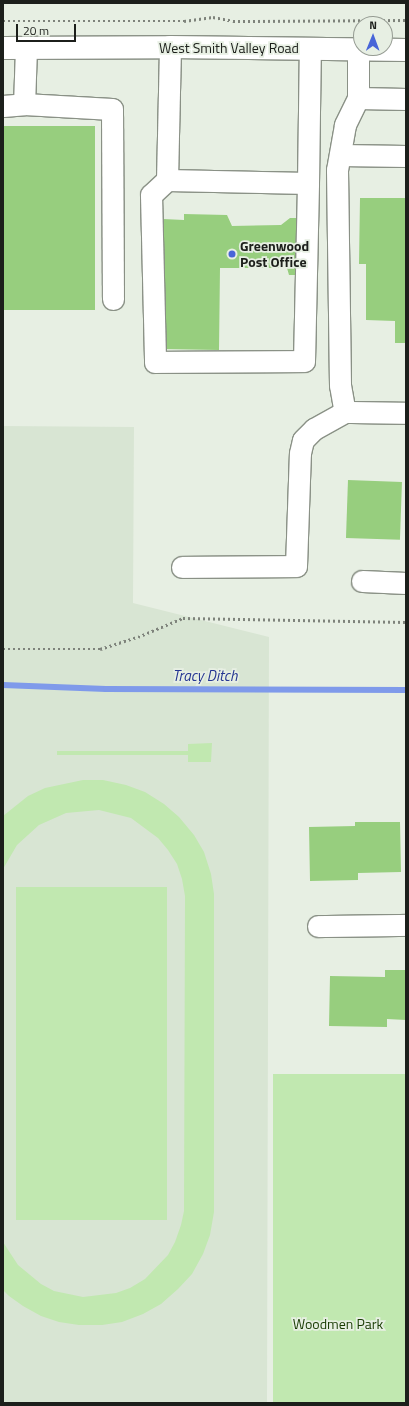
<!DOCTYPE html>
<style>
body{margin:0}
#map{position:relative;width:409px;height:1406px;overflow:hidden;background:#e7efe3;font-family:"Titillium Web",sans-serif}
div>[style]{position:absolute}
.built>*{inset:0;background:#d8e5d3}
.green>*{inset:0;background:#c1e8b0;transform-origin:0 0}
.stream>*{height:6px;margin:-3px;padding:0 3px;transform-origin:3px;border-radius:3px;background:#7f9aea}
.building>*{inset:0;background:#97ce7e;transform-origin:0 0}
.path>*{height:2.5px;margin-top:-1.25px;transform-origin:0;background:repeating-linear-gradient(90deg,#7e837b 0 2px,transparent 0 5px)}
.roads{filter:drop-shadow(1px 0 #8a9186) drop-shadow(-1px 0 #8a9186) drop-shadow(0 1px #8a9186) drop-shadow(0 -1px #8a9186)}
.minor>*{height:21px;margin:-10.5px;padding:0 10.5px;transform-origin:10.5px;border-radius:10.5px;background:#fff}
.major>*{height:22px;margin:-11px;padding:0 11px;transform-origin:11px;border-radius:11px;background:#fff}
.dots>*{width:11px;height:11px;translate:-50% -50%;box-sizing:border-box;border:2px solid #e7efe3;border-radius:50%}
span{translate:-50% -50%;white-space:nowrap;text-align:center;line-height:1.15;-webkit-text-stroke:3.5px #e7efe3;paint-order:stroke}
.street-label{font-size:14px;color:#1c1f1b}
.poi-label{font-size:14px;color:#1c1f1b;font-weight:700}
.left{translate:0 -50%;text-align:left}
.park-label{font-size:14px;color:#183b02}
.water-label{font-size:15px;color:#243591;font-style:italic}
.frame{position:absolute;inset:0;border:4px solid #1c1f1b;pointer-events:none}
.north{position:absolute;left:353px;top:16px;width:40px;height:40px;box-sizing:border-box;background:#e7efe3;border:1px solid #969c93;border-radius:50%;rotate:1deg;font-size:11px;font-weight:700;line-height:16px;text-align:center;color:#1c1f1b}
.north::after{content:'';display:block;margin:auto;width:14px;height:18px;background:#4865d8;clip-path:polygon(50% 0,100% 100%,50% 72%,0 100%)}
.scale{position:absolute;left:16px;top:24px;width:60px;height:18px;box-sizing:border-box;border:2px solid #1c1f1b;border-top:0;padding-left:5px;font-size:12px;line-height:14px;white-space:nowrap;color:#1c1f1b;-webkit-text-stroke:3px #e7efe3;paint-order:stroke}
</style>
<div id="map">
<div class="built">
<div style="clip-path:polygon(3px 426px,134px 427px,133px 603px,269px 637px,267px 1403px,3px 1403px)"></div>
</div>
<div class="green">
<div style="clip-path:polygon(212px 743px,211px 762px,188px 762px,188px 755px,57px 755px,57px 751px,188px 751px,188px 744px)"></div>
<div style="clip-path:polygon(83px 780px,103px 780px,126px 785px,145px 792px,164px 804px,179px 817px,194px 835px,204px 852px,211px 874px,214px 894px,214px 1212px,210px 1235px,203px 1254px,192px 1274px,178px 1289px,161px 1304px,143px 1314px,122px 1322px,102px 1325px,79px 1325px,59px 1322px,41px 1316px,23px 1306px,9px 1296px,3px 1290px,3px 1242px,18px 1265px,41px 1284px,54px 1291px,83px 1297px,116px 1293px,130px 1288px,145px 1279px,168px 1255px,175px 1242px,181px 1225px,184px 1211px,185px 896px,182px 879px,177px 864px,168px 850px,158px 838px,131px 818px,99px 810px,66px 813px,39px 825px,17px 845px,3px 869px,3px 816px,28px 796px,45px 788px)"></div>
<div style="left:16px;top:887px;width:151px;height:333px"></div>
<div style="left:273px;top:1074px;width:133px;height:329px"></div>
</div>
<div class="stream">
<div style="left:3px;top:685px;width:103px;rotate:2.2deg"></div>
<div style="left:106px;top:689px;width:300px;rotate:0.2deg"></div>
</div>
<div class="building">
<div style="left:3px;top:126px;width:92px;height:184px"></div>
<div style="clip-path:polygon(360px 198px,406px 198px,406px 343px,395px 343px,395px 321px,366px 320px,366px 264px,359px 264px)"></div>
<div style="clip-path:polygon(184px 214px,227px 215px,232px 226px,281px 225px,290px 218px,303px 218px,303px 275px,289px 275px,287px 268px,220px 268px,219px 350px,162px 349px,163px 219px,184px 220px)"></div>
<div style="left:348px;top:480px;width:54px;height:58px;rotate:2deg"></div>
<div style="clip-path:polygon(355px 822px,400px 822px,401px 872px,358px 873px,358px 880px,310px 881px,309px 827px,355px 826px)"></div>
<div style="clip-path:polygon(385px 970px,406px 970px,406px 1020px,387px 1019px,387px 1027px,329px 1026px,330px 976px,385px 977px)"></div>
</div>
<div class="path">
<div style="left:3px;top:21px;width:181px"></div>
<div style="left:184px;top:21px;width:29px;rotate:-8deg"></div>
<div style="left:213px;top:17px;width:20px;rotate:11deg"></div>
<div style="left:233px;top:21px;width:173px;rotate:-0.3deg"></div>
<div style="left:3px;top:649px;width:97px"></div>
<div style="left:100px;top:649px;width:40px;rotate:-18deg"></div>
<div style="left:138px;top:637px;width:49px;rotate:-22.9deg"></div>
<div style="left:183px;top:618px;width:223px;rotate:1deg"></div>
</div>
<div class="roads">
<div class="minor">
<div style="left:26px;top:48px;width:56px;rotate:92deg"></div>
<div style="left:24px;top:104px;width:88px;rotate:3.3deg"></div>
<div style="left:112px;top:109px;width:190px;rotate:89.7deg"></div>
<div style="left:358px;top:49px;width:49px;rotate:90deg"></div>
<div style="left:358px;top:98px;width:30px;rotate:116deg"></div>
<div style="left:345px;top:125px;width:46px;rotate:100.1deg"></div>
<div style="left:337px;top:170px;width:215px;rotate:89.2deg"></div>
<div style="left:340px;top:385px;width:27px;rotate:80deg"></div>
<div style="left:345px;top:412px;width:61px;rotate:0.9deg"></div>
<div style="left:358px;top:98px;width:48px;rotate:1.2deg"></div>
<div style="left:3px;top:106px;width:21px;rotate:-5deg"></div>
<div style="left:340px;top:155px;width:66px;rotate:0.9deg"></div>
<div style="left:167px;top:180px;width:133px;rotate:-88.7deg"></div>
<div style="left:308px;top:183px;width:141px;rotate:-178.8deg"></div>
<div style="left:167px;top:180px;width:22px;rotate:137deg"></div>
<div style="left:151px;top:195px;width:167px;rotate:88.6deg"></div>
<div style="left:155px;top:362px;width:149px;rotate:-0.4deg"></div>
<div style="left:304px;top:361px;width:178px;rotate:-88.7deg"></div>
<div style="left:308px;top:183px;width:135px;rotate:-89.2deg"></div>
<div style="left:182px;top:567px;width:114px;rotate:-0.5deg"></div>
<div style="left:296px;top:566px;width:113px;rotate:-88deg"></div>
<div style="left:300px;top:453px;width:13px;rotate:-77deg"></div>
<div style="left:303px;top:440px;width:16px;rotate:-45deg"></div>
<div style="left:314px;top:429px;width:35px;rotate:-29deg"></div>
<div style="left:362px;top:581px;width:44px;rotate:2.6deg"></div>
<div style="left:318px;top:926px;width:88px;rotate:-0.7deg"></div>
</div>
<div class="major">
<div style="left:3px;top:48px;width:167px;rotate:-0.3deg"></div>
<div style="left:170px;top:47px;width:236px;rotate:0.7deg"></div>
</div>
</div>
<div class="dots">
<div style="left:232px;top:254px;background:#4865d8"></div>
</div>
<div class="street-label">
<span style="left:229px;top:48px">West Smith Valley Road</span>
</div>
<div class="poi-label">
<span class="left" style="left:240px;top:254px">Greenwood<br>Post Office</span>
</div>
<div class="park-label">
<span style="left:338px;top:1324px">Woodmen Park</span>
</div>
<div class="water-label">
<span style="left:205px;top:676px">Tracy Ditch</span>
</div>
<div class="frame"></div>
<div class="north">N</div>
<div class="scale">20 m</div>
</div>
